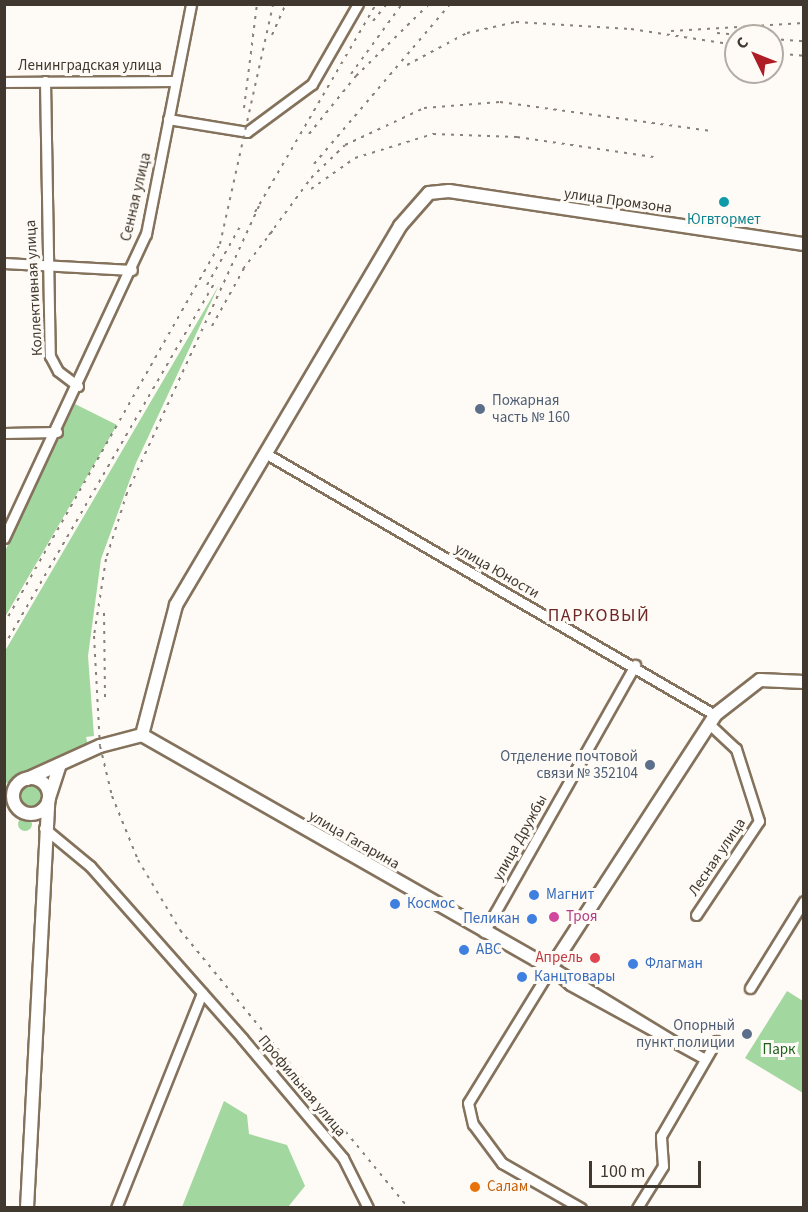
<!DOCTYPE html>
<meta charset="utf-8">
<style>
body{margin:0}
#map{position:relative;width:808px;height:1212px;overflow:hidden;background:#fefaf5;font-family:"Source Sans 3",sans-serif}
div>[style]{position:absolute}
.green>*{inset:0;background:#a2d79f}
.round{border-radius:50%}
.roads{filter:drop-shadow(2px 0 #84725c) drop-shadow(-2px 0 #84725c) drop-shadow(0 2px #84725c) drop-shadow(0 -2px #84725c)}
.minor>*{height:9px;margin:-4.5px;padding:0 4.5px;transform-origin:4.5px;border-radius:4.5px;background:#fff}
.major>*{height:12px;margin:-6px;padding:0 6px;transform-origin:6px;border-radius:6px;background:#fff}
.major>.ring{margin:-6px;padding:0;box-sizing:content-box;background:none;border:12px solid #fff;border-radius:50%}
.rail>*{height:2px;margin-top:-1px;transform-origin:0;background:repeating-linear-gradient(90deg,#888179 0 3px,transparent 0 9px)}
.dots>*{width:16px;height:16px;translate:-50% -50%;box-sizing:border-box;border:3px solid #fefaf5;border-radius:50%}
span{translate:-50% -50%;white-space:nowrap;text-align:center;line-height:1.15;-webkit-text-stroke:6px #fefaf5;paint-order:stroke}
.street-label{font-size:15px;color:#40382e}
.culture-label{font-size:15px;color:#0d838f}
.service-label{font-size:15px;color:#4e5e75}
.left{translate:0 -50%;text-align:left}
.right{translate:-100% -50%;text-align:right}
.shop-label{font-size:15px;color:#366cbe}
.hotel-label{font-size:15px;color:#b23c85}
.health-label{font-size:15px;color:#be3a42}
.park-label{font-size:15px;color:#1c621e}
.food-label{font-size:15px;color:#c56008}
.quarter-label{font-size:18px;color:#6d2726;letter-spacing:1.5px}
.frame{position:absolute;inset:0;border:6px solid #40382e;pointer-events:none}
.north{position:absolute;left:724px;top:24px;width:60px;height:60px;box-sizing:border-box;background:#fefaf5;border:2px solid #b2aca5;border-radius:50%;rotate:313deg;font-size:16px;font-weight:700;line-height:24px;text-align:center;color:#40382e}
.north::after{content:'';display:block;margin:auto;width:21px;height:27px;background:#ae1c26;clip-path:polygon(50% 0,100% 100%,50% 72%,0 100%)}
.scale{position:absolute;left:589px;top:1161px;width:112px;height:27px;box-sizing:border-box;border:3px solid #40382e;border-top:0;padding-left:8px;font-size:18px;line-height:21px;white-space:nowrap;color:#40382e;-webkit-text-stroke:4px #fefaf5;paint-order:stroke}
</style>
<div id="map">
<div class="green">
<div style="clip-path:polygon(219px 285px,136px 463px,101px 559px,88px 656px,94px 736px,86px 737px,88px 745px,5px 784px,5px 651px)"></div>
<div style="clip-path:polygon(75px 404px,117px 425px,5px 617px,5px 551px)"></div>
<div class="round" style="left:21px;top:785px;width:22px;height:22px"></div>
<div class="round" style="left:18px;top:817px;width:14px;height:14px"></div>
<div style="clip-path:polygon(787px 991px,803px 1001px,803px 1093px,745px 1058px)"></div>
<div style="clip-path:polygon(224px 1101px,247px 1115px,249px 1134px,287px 1145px,305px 1186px,288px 1207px,182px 1207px)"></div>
</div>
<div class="roads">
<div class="minor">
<div style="left:45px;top:81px;width:275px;rotate:89deg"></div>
<div style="left:50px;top:356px;width:17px;rotate:62deg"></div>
<div style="left:58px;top:371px;width:25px;rotate:37deg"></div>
<div style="left:4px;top:82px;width:171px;rotate:-0.3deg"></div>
<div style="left:168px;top:119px;width:80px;rotate:9.3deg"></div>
<div style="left:247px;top:132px;width:81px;rotate:-36.4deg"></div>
<div style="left:312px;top:84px;width:92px;rotate:-60.1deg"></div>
<div style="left:4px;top:263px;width:128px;rotate:3.1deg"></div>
<div style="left:4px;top:433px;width:53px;rotate:-1.1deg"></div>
<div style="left:265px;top:453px;width:521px;rotate:30.21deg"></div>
<div style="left:4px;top:538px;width:336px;rotate:-65deg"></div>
<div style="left:146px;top:234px;width:234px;rotate:-78.9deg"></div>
<div style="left:44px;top:828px;width:60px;rotate:39.6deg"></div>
<div style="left:90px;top:866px;width:230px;rotate:48.5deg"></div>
<div style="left:242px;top:1038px;width:157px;rotate:49.9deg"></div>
<div style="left:343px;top:1158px;width:56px;rotate:63.4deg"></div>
<div style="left:696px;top:915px;width:113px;rotate:-56.2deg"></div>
<div style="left:759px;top:821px;width:76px;rotate:-107.7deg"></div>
<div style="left:736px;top:749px;width:37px;rotate:-137deg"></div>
<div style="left:484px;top:932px;width:307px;rotate:-60.5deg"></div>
<div style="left:551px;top:968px;width:158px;rotate:121.6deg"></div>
<div style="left:468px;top:1103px;width:22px;rotate:77deg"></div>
<div style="left:473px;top:1124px;width:49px;rotate:53.4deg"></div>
<div style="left:502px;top:1163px;width:91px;rotate:29.7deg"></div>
<div style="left:551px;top:968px;width:25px;rotate:42deg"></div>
<div style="left:570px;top:985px;width:154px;rotate:28.7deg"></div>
<div style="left:557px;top:970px;width:138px;rotate:31.4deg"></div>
<div style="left:750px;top:988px;width:102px;rotate:-58.2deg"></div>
<div style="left:116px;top:1208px;width:232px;rotate:-68.2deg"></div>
<div style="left:637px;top:1208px;width:49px;rotate:-58.2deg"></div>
<div style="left:663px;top:1166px;width:30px;rotate:-94deg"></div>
<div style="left:661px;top:1136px;width:110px;rotate:-59.9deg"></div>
</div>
<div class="major">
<div style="left:142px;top:735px;width:134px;rotate:-75.3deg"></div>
<div style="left:176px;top:605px;width:440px;rotate:-59.4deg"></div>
<div style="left:400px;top:226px;width:44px;rotate:-48.7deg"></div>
<div style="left:429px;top:193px;width:20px;rotate:-6deg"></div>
<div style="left:449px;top:191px;width:359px;rotate:8.5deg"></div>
<div style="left:142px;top:735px;width:471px;rotate:29.7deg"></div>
<div style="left:551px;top:968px;width:302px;rotate:-57deg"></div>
<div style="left:715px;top:715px;width:57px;rotate:-37.9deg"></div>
<div style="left:760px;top:680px;width:44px;rotate:2.6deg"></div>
<div class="ring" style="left:13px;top:778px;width:24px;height:24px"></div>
<div style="left:27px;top:779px;width:80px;rotate:-24.3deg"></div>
<div style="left:100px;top:746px;width:43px;rotate:-14.7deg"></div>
<div style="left:49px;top:798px;width:35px;rotate:-72deg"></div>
<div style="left:27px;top:1208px;width:407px;rotate:-87deg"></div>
</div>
</div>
<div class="rail">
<div style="left:373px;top:21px;width:22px;rotate:-51deg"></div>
<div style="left:671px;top:31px;width:133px;rotate:-3.4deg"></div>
<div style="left:717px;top:33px;width:32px;rotate:5deg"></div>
<div style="left:272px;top:35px;width:34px;rotate:-66deg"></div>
<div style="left:772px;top:39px;width:32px;rotate:4deg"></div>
<div style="left:772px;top:53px;width:32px;rotate:5deg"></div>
<div style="left:407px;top:65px;width:68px;rotate:-28.1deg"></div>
<div style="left:467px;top:33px;width:50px;rotate:-12.7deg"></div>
<div style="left:516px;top:22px;width:115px;rotate:3.5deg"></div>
<div style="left:631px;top:29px;width:106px;rotate:8.7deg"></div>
<div style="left:351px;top:74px;width:87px;rotate:-53.9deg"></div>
<div style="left:244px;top:108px;width:105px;rotate:-82.9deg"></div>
<div style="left:309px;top:134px;width:75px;rotate:-51deg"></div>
<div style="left:356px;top:76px;width:103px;rotate:-44.6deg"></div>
<div style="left:314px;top:164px;width:210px;rotate:-49.6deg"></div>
<div style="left:311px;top:189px;width:54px;rotate:-35.2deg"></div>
<div style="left:355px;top:158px;width:82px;rotate:-17.1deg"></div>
<div style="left:433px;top:134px;width:84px;rotate:2deg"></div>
<div style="left:517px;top:137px;width:138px;rotate:8.3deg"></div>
<div style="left:259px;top:206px;width:316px;rotate:114.7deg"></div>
<div style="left:127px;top:493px;width:69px;rotate:107.7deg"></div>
<div style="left:106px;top:559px;width:78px;rotate:98.9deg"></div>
<div style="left:94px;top:636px;width:110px;rotate:86.9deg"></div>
<div style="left:100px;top:746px;width:51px;rotate:76.5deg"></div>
<div style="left:112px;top:796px;width:69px;rotate:67.9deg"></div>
<div style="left:138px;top:860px;width:82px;rotate:59deg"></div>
<div style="left:180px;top:930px;width:360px;rotate:50.6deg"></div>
<div style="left:255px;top:212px;width:241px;rotate:-59.8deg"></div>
<div style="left:269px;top:235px;width:71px;rotate:-53.6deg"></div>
<div style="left:311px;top:178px;width:47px;rotate:-44.1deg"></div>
<div style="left:345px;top:145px;width:87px;rotate:-25.1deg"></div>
<div style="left:424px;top:108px;width:76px;rotate:-4.5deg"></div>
<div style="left:500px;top:102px;width:215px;rotate:7.8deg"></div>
<div style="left:243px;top:269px;width:51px;rotate:-52.2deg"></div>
<div style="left:207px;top:285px;width:69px;rotate:-60.5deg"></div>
<div style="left:212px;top:326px;width:72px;rotate:-60.9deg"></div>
<div style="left:104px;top:613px;width:85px;rotate:89.3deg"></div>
<div style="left:4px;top:624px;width:437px;rotate:-60.4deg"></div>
<div style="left:220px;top:244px;width:246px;rotate:-77.5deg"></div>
<div style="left:4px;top:646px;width:423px;rotate:-59.9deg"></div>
</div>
<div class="dots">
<div style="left:724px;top:202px;background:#0f9aa8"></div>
<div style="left:480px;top:409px;background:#5c6f8a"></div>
<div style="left:650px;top:765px;background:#5c6f8a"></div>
<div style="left:534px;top:895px;background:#3f7fe0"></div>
<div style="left:395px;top:904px;background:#3f7fe0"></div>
<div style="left:554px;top:917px;background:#d1479c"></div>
<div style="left:532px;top:919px;background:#3f7fe0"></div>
<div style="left:464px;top:950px;background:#3f7fe0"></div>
<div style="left:595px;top:958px;background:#e0444e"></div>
<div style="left:633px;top:964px;background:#3f7fe0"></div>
<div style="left:522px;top:977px;background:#3f7fe0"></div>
<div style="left:747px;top:1034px;background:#5c6f8a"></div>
<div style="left:475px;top:1187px;background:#e8710a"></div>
</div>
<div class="street-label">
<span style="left:90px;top:66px">Ленинградская улица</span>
<span style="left:136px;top:197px;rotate:-77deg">Сенная улица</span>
<span style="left:618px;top:201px;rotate:8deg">улица Промзона</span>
<span style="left:34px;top:288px;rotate:-93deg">Коллективная улица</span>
<span style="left:497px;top:571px;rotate:30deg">улица Юности</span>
<span style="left:520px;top:838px;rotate:-61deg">улица Дружбы</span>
<span style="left:354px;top:840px;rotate:30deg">улица Гагарина</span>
<span style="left:717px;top:857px;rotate:-56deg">Лесная улица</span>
<span style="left:302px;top:1086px;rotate:50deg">Профильная улица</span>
</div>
<div class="culture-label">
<span style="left:724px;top:220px">Югвтормет</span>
</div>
<div class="service-label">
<span class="left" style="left:492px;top:409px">Пожарная<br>часть № 160</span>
<span class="right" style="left:638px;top:765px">Отделение почтовой<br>связи № 352104</span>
<span class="right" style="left:735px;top:1034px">Опорный<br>пункт полиции</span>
</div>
<div class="shop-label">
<span class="left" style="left:546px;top:895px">Магнит</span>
<span class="left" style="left:407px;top:904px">Космос</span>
<span class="right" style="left:520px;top:919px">Пеликан</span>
<span class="left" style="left:476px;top:950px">ABC</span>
<span class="left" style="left:645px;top:964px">Флагман</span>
<span class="left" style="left:534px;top:977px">Канцтовары</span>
</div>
<div class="hotel-label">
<span class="left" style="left:566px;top:917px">Троя</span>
</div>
<div class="health-label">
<span class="right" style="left:583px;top:958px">Апрель</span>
</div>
<div class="park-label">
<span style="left:779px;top:1050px">Парк</span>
</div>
<div class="food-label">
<span class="left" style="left:487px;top:1187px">Салам</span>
</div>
<div class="quarter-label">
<span style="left:599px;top:616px">ПАРКОВЫЙ</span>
</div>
<div class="frame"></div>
<div class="north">С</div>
<div class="scale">100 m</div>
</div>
